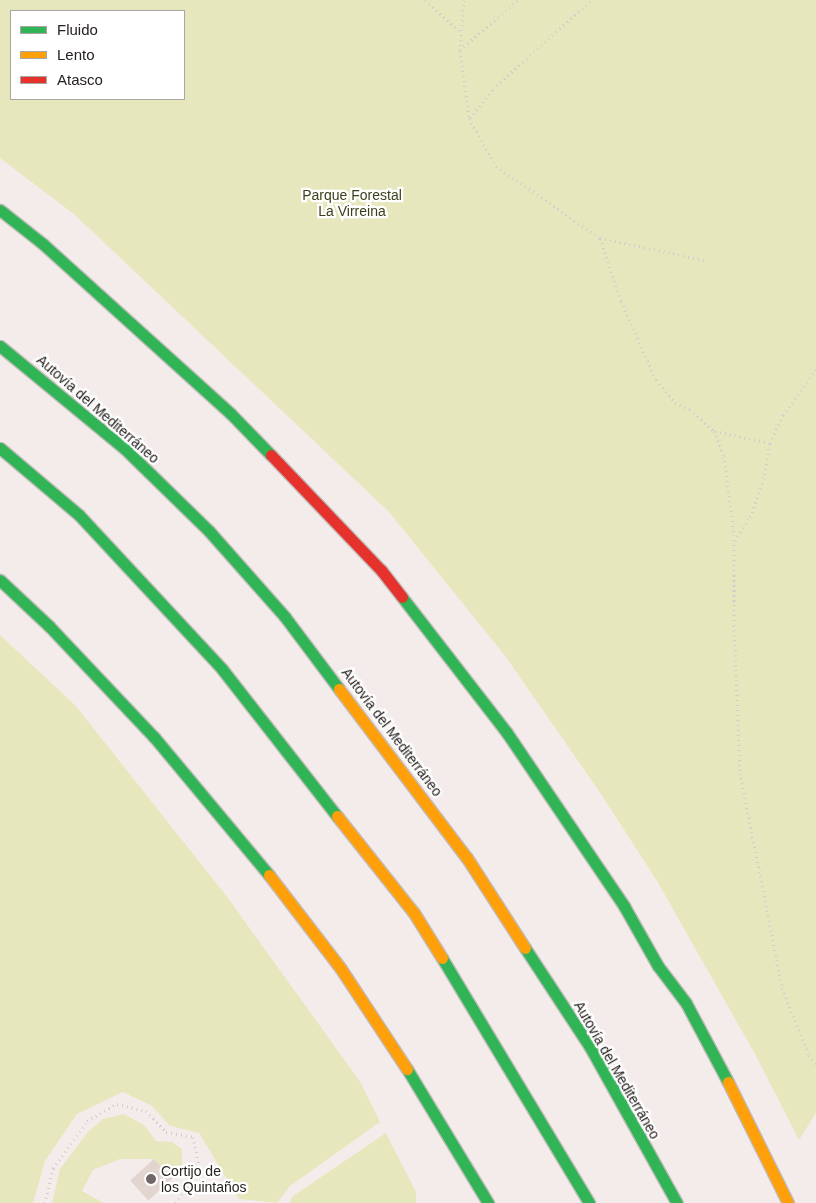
<!DOCTYPE html>
<meta charset="utf-8">
<style>
body{margin:0}
#map{position:relative;width:816px;height:1203px;overflow:hidden;background:#f4ecea;font-family:Helvetica,sans-serif}
div>[style]{position:absolute}
.green>*{inset:0;background:#e7e7be}
.building>*{inset:0;background:#e2d5d0;transform-origin:0 0}
.path>*{height:3px;margin-top:-1.5px;transform-origin:0;background:repeating-linear-gradient(90deg,#d0cdcc 0 1px,transparent 0 5px)}
.roads{filter:drop-shadow(1px 0 #c1bcba) drop-shadow(-1px 0 #c1bcba) drop-shadow(0 1px #c1bcba) drop-shadow(0 -1px #c1bcba)}
.fast>*{height:11px;margin:-5.5px;padding:0 5.5px;transform-origin:5.5px;border-radius:5.5px;background:#30b455}
.slow>*{height:11px;margin:-5.5px;padding:0 5.5px;transform-origin:5.5px;border-radius:5.5px;background:#ff9f0a}
.jam>*{height:11px;margin:-5.5px;padding:0 5.5px;transform-origin:5.5px;border-radius:5.5px;background:#e5322d}
.dots>*{width:14px;height:14px;translate:-50% -50%;box-sizing:border-box;border:2px solid #fff;border-radius:50%}
span{translate:-50% -50%;white-space:nowrap;text-align:center;line-height:1.15;-webkit-text-stroke:4.5px #fff;paint-order:stroke}
.park-label{font-size:14px;color:#3c3f1a}
.street-label{font-size:14px;color:#27211f}
.poi-label{font-size:14px;color:#27211f}
.left{translate:0 -50%;text-align:left}
.legend{position:absolute;left:10px;top:10px;width:175px;height:90px;box-sizing:border-box;background:#fff;border:1px solid #a9a6a5;margin:0;padding:6px 9px;list-style:none;font-size:15px;color:#27211f}
.legend li{display:flex;align-items:center;gap:10px;height:25px}
.legend b{width:25px;border:1px solid #a9a6a5}
</style>
<div id="map">
<div class="green">
<div style="clip-path:polygon(evenodd,0 0,816px 0,816px 1113px,799px 1140px,755px 1054px,657px 881px,601px 794px,506px 657px,389px 512px,75px 215px,0 158px,0 0,11px 11px,184px 11px,184px 99px,11px 99px,11px 11px)"></div>
<div style="clip-path:polygon(0 635px,75px 705px,228px 898px,361px 1083px,380px 1122px,290px 1186px,277px 1203px,239px 1199px,199px 1133px,170px 1126px,152px 1106px,123px 1092px,77px 1114px,45px 1161px,33px 1203px,0 1203px)"></div>
<div style="clip-path:polygon(124px 1114px,144px 1125px,156px 1141px,172px 1142px,182px 1149px,182px 1165px,172px 1179px,154px 1159px,120px 1159px,93px 1170px,82px 1191px,104px 1203px,52px 1203px,60px 1169px,87px 1133px,103px 1119px)"></div>
<div style="clip-path:polygon(386px 1133px,416px 1192px,416px 1203px,289px 1203px,293px 1196px)"></div>
</div>
<div class="building">
<div style="left:154px;top:1159px;width:27px;height:32px;rotate:48deg"></div>
</div>
<div class="path">
<div style="left:425px;top:0;width:49px;rotate:42.5deg"></div>
<div style="left:464px;top:0;width:51px;rotate:94.5deg"></div>
<div style="left:460px;top:51px;width:68px;rotate:82.3deg"></div>
<div style="left:469px;top:118px;width:55px;rotate:60.6deg"></div>
<div style="left:496px;top:166px;width:126px;rotate:34.7deg"></div>
<div style="left:600px;top:238px;width:66px;rotate:71.6deg"></div>
<div style="left:621px;top:301px;width:86px;rotate:66.1deg"></div>
<div style="left:656px;top:380px;width:30px;rotate:50deg"></div>
<div style="left:675px;top:403px;width:16px;rotate:22deg"></div>
<div style="left:690px;top:409px;width:33px;rotate:43deg"></div>
<div style="left:714px;top:431px;width:27px;rotate:68deg"></div>
<div style="left:724px;top:456px;width:80px;rotate:82.8deg"></div>
<div style="left:734px;top:535px;width:90px;rotate:90deg"></div>
<div style="left:734px;top:625px;width:148px;rotate:87.7deg"></div>
<div style="left:740px;top:773px;width:219px;rotate:78.9deg"></div>
<div style="left:782px;top:988px;width:72px;rotate:68.1deg"></div>
<div style="left:809px;top:1055px;width:12px;rotate:55deg"></div>
<div style="left:460px;top:50px;width:77px;rotate:-40.8deg"></div>
<div style="left:470px;top:118px;width:37px;rotate:-52deg"></div>
<div style="left:493px;top:89px;width:132px;rotate:-42.2deg"></div>
<div style="left:600px;top:238px;width:110px;rotate:12deg"></div>
<div style="left:715px;top:431px;width:56px;rotate:12.3deg"></div>
<div style="left:735px;top:541px;width:28px;rotate:-58deg"></div>
<div style="left:750px;top:517px;width:40px;rotate:-69.8deg"></div>
<div style="left:764px;top:479px;width:36px;rotate:-81deg"></div>
<div style="left:770px;top:443px;width:31px;rotate:-65deg"></div>
<div style="left:783px;top:415px;width:57px;rotate:-54.3deg"></div>
<div style="left:45px;top:1203px;width:36px;rotate:-77deg"></div>
<div style="left:53px;top:1168px;width:58px;rotate:-54.1deg"></div>
<div style="left:87px;top:1121px;width:34px;rotate:-30deg"></div>
<div style="left:117px;top:1104px;width:30px;rotate:14deg"></div>
<div style="left:146px;top:1111px;width:29px;rotate:46deg"></div>
<div style="left:166px;top:1132px;width:27px;rotate:10deg"></div>
<div style="left:193px;top:1137px;width:34px;rotate:78deg"></div>
<div style="left:200px;top:1170px;width:41px;rotate:126deg"></div>
</div>
<div class="roads">
<div class="fast">
<div style="left:0;top:210px;width:55px;rotate:38.3deg"></div>
<div style="left:43px;top:244px;width:253px;rotate:42.1deg"></div>
<div style="left:231px;top:414px;width:57px;rotate:45.7deg"></div>
<div style="left:0;top:346px;width:162px;rotate:39.5deg"></div>
<div style="left:125px;top:449px;width:117px;rotate:44.3deg"></div>
<div style="left:209px;top:531px;width:115px;rotate:48.5deg"></div>
<div style="left:285px;top:617px;width:90px;rotate:53.1deg"></div>
<div style="left:0;top:448px;width:104px;rotate:40.3deg"></div>
<div style="left:79px;top:515px;width:210px;rotate:47.1deg"></div>
<div style="left:222px;top:669px;width:187px;rotate:52deg"></div>
<div style="left:0;top:580px;width:67px;rotate:43.2deg"></div>
<div style="left:49px;top:626px;width:153px;rotate:46.6deg"></div>
<div style="left:154px;top:737px;width:180px;rotate:50.2deg"></div>
<div style="left:402px;top:597px;width:172px;rotate:52.3deg"></div>
<div style="left:507px;top:733px;width:209px;rotate:55.9deg"></div>
<div style="left:624px;top:906px;width:69px;rotate:60.5deg"></div>
<div style="left:658px;top:966px;width:46px;rotate:52.9deg"></div>
<div style="left:686px;top:1003px;width:89px;rotate:62deg"></div>
<div style="left:525px;top:948px;width:118px;rotate:56.7deg"></div>
<div style="left:590px;top:1047px;width:179px;rotate:60.9deg"></div>
<div style="left:442px;top:958px;width:286px;rotate:59deg"></div>
<div style="left:407px;top:1069px;width:157px;rotate:58.8deg"></div>
</div>
<div class="slow">
<div style="left:339px;top:689px;width:212px;rotate:52.9deg"></div>
<div style="left:467px;top:858px;width:107px;rotate:57.2deg"></div>
<div style="left:337px;top:816px;width:124px;rotate:51.6deg"></div>
<div style="left:414px;top:913px;width:53px;rotate:58.1deg"></div>
<div style="left:269px;top:875px;width:118px;rotate:52.5deg"></div>
<div style="left:341px;top:969px;width:120px;rotate:56.6deg"></div>
<div style="left:728px;top:1082px;width:135px;rotate:63.6deg"></div>
</div>
<div class="jam">
<div style="left:271px;top:455px;width:159px;rotate:46.3deg"></div>
<div style="left:381px;top:570px;width:34px;rotate:52deg"></div>
</div>
</div>
<div class="dots">
<div style="left:151px;top:1179px;background:#6f6866"></div>
</div>
<div class="park-label">
<span style="left:352px;top:203px">Parque Forestal<br>La Virreina</span>
</div>
<div class="street-label">
<span style="left:98px;top:409px;rotate:41deg">Autovía del Mediterráneo</span>
<span style="left:392px;top:732px;rotate:53deg">Autovía del Mediterráneo</span>
<span style="left:617px;top:1070px;rotate:60deg">Autovía del Mediterráneo</span>
</div>
<div class="poi-label">
<span class="left" style="left:161px;top:1179px">Cortijo de<br>los Quintaños</span>
</div>
<ul class="legend">
<li><b style="height:6px;background:#30b455"></b>Fluido</li>
<li><b style="height:6px;background:#ff9f0a"></b>Lento</li>
<li><b style="height:6px;background:#e5322d"></b>Atasco</li>
</ul>
</div>
